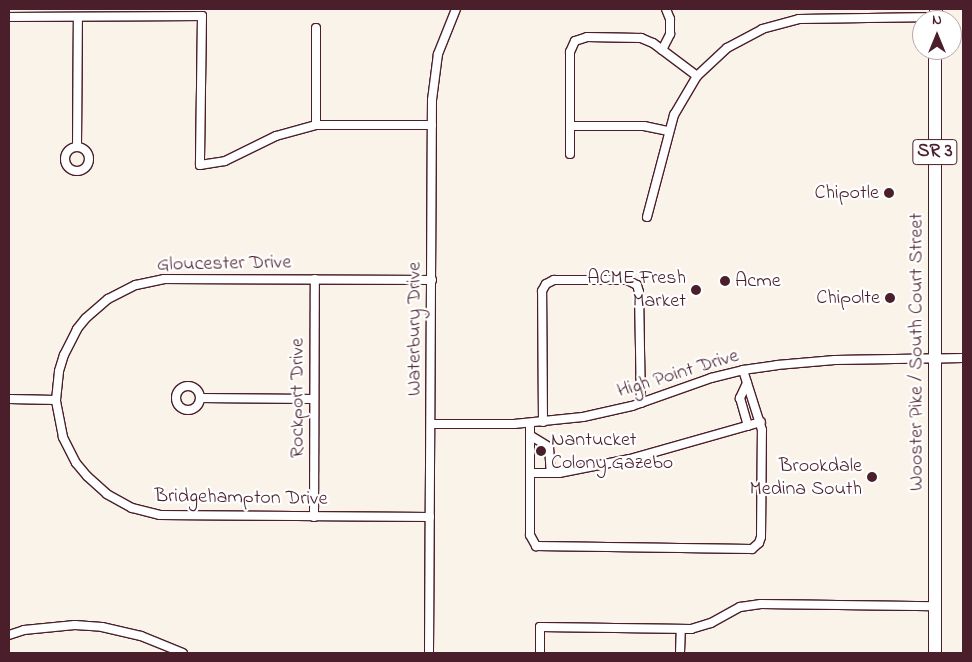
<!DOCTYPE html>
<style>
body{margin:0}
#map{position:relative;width:972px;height:662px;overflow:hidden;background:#faf3ea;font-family:"Indie Flower",sans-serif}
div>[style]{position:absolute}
.roads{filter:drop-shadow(1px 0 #4a1f2b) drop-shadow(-1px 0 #4a1f2b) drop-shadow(0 1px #4a1f2b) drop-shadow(0 -1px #4a1f2b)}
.street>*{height:8px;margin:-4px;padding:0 4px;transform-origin:4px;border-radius:4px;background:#fff}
.street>.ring{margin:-4px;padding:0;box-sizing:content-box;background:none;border:8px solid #fff;border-radius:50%}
.primary>*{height:12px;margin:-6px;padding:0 6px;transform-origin:6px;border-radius:6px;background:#fff}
.dots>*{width:14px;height:14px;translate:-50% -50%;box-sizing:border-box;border:2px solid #fff;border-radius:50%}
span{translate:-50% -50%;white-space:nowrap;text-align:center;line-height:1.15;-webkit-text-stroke:4.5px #fff;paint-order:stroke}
.shield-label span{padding:1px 4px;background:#fff;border:1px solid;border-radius:4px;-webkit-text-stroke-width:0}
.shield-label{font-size:19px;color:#4a1f2b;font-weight:700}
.poi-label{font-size:20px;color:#4a1f2b}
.right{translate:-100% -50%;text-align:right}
.left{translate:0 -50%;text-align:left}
.street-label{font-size:20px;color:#4a1f2b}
.frame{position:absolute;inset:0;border:10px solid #4a1f2b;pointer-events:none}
.north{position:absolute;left:912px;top:10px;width:50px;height:50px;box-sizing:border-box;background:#fff;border:1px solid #b7a5aa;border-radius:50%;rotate:0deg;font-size:14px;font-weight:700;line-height:20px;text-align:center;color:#4a1f2b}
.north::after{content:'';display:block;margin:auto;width:18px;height:22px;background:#4a1f2b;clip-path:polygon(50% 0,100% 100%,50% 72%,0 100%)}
</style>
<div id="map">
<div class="roads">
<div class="street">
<div style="left:9px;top:17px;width:193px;rotate:-0.3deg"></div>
<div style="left:202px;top:16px;width:149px;rotate:90.8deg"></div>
<div style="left:200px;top:165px;width:25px;rotate:-9deg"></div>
<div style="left:225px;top:161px;width:57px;rotate:-26.1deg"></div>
<div style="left:276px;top:136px;width:41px;rotate:-15.4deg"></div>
<div style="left:316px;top:125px;width:116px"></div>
<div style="left:662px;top:50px;width:18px;rotate:-63deg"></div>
<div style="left:670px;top:34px;width:15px;rotate:-90deg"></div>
<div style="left:670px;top:19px;width:11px;rotate:-112deg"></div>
<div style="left:316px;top:125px;width:97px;rotate:-90deg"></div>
<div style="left:570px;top:126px;width:74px"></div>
<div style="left:644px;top:126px;width:25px;rotate:12deg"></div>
<div style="left:77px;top:147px;width:130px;rotate:-89.6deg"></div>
<div class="ring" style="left:65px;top:147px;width:16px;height:16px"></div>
<div style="left:570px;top:154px;width:102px;rotate:-90deg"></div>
<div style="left:570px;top:52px;width:12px;rotate:-66deg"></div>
<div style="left:575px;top:41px;width:13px;rotate:-18deg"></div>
<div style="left:587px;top:37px;width:54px;rotate:1.1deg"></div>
<div style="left:641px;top:38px;width:13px;rotate:23deg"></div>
<div style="left:653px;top:43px;width:55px;rotate:36.9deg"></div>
<div style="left:647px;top:217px;width:106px;rotate:-75.2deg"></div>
<div style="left:674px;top:115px;width:45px;rotate:-59.5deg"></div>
<div style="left:697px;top:76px;width:41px;rotate:-43deg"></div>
<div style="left:727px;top:48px;width:40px;rotate:-28deg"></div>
<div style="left:762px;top:29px;width:38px;rotate:-15deg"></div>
<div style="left:799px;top:19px;width:137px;rotate:-0.8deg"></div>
<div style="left:747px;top:383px;width:17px;rotate:115deg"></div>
<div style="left:740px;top:398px;width:29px;rotate:74deg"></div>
<div class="ring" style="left:176px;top:386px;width:16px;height:16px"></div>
<div style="left:200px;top:398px;width:114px;rotate:0.5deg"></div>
<div style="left:9px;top:399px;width:47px;rotate:1.2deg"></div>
<div style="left:543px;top:422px;width:131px;rotate:-90.4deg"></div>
<div style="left:542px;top:291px;width:8px;rotate:-60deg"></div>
<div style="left:546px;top:284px;width:9px;rotate:-27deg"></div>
<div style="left:554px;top:280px;width:73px"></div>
<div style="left:627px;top:280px;width:11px;rotate:27deg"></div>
<div style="left:637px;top:285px;width:7px;rotate:74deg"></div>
<div style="left:639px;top:292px;width:111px;rotate:89deg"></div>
<div style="left:530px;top:423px;width:112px;rotate:90deg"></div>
<div style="left:530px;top:535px;width:13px;rotate:61deg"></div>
<div style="left:536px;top:546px;width:216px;rotate:0.8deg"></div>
<div style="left:752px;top:549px;width:9px;rotate:-41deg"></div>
<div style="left:759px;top:543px;width:6px;rotate:-72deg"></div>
<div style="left:761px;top:537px;width:107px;rotate:-89.5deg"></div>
<div style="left:762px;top:430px;width:63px;rotate:-107.6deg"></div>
<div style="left:431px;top:424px;width:83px"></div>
<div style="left:514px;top:424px;width:69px;rotate:-5.8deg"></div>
<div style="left:583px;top:417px;width:50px;rotate:-12.7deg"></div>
<div style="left:632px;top:406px;width:84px;rotate:-19.5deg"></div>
<div style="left:711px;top:378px;width:33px;rotate:-14deg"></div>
<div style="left:743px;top:370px;width:34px;rotate:-8deg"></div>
<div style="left:777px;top:365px;width:58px;rotate:-4.9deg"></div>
<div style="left:835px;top:360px;width:128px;rotate:-0.9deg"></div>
<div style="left:531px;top:436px;width:21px;rotate:31deg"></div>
<div style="left:549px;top:447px;width:26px;rotate:86deg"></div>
<div style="left:530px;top:473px;width:29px"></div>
<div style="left:559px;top:473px;width:72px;rotate:-11.2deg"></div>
<div style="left:630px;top:459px;width:136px;rotate:-15.8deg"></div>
<div style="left:314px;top:517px;width:238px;rotate:-89.8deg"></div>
<div style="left:430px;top:517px;width:270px;rotate:-179.6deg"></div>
<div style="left:160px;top:515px;width:29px;rotate:-166deg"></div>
<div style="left:132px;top:508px;width:29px;rotate:-151deg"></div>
<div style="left:107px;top:494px;width:27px;rotate:-138deg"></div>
<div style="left:87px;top:476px;width:17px;rotate:-130deg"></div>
<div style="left:76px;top:463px;width:29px;rotate:-117deg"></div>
<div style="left:63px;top:437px;width:38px;rotate:-101deg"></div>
<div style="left:56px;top:400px;width:29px;rotate:-84deg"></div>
<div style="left:59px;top:371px;width:17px;rotate:-73deg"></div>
<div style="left:64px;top:355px;width:29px;rotate:-63deg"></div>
<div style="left:77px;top:329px;width:14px;rotate:-51deg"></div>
<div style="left:86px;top:318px;width:29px;rotate:-41deg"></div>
<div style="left:108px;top:299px;width:31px;rotate:-27deg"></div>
<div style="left:136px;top:285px;width:29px;rotate:-12deg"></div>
<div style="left:164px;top:279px;width:268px;rotate:0.2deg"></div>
<div style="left:9px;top:635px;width:16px;rotate:-18deg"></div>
<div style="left:24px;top:630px;width:51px;rotate:-5.6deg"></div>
<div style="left:75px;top:625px;width:27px;rotate:4deg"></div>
<div style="left:102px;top:627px;width:40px;rotate:13deg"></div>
<div style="left:141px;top:636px;width:45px;rotate:22deg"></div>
<div style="left:429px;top:653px;width:553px;rotate:-89.69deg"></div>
<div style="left:432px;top:100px;width:46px;rotate:-82.6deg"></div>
<div style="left:438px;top:54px;width:48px;rotate:-68.2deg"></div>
<div style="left:540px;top:653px;width:26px;rotate:-90deg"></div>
<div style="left:540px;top:627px;width:151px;rotate:0.8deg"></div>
<div style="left:691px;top:629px;width:21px;rotate:-17deg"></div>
<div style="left:711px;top:623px;width:33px;rotate:-29deg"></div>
<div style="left:740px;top:607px;width:21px;rotate:-8deg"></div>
<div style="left:761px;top:604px;width:174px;rotate:0.7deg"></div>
<div style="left:680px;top:653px;width:24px;rotate:-88deg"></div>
</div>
<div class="primary">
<div style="left:936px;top:20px;width:11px;rotate:-90deg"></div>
<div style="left:935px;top:653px;width:603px;rotate:-90deg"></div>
</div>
</div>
<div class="dots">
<div style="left:889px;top:193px;background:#4a1f2b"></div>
<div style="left:725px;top:281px;background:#4a1f2b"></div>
<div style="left:696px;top:290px;background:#4a1f2b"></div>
<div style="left:890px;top:298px;background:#4a1f2b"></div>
<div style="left:541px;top:451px;background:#4a1f2b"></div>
<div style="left:872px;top:477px;background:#4a1f2b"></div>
</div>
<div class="shield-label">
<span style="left:935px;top:152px">SR 3</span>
</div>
<div class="poi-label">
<span class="right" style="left:879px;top:193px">Chipotle</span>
<span class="right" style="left:686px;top:290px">ACME Fresh<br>Market</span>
<span class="left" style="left:735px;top:281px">Acme</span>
<span class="right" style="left:880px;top:298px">Chipolte</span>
<span class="left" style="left:551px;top:452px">Nantucket<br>Colony Gazebo</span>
<span class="right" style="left:862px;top:478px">Brookdale<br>Medina South</span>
</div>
<div class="street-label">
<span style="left:224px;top:264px;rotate:-1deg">Gloucester Drive</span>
<span style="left:415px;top:329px;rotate:-90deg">Waterbury Drive</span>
<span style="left:917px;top:352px;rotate:-90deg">Wooster Pike / South Court Street</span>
<span style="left:678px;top:374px;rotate:-17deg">High Point Drive</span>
<span style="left:298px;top:398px;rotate:-90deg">Rockport Drive</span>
<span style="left:241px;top:498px;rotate:1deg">Bridgehampton Drive</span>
</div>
<div class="frame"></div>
<div class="north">N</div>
</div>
